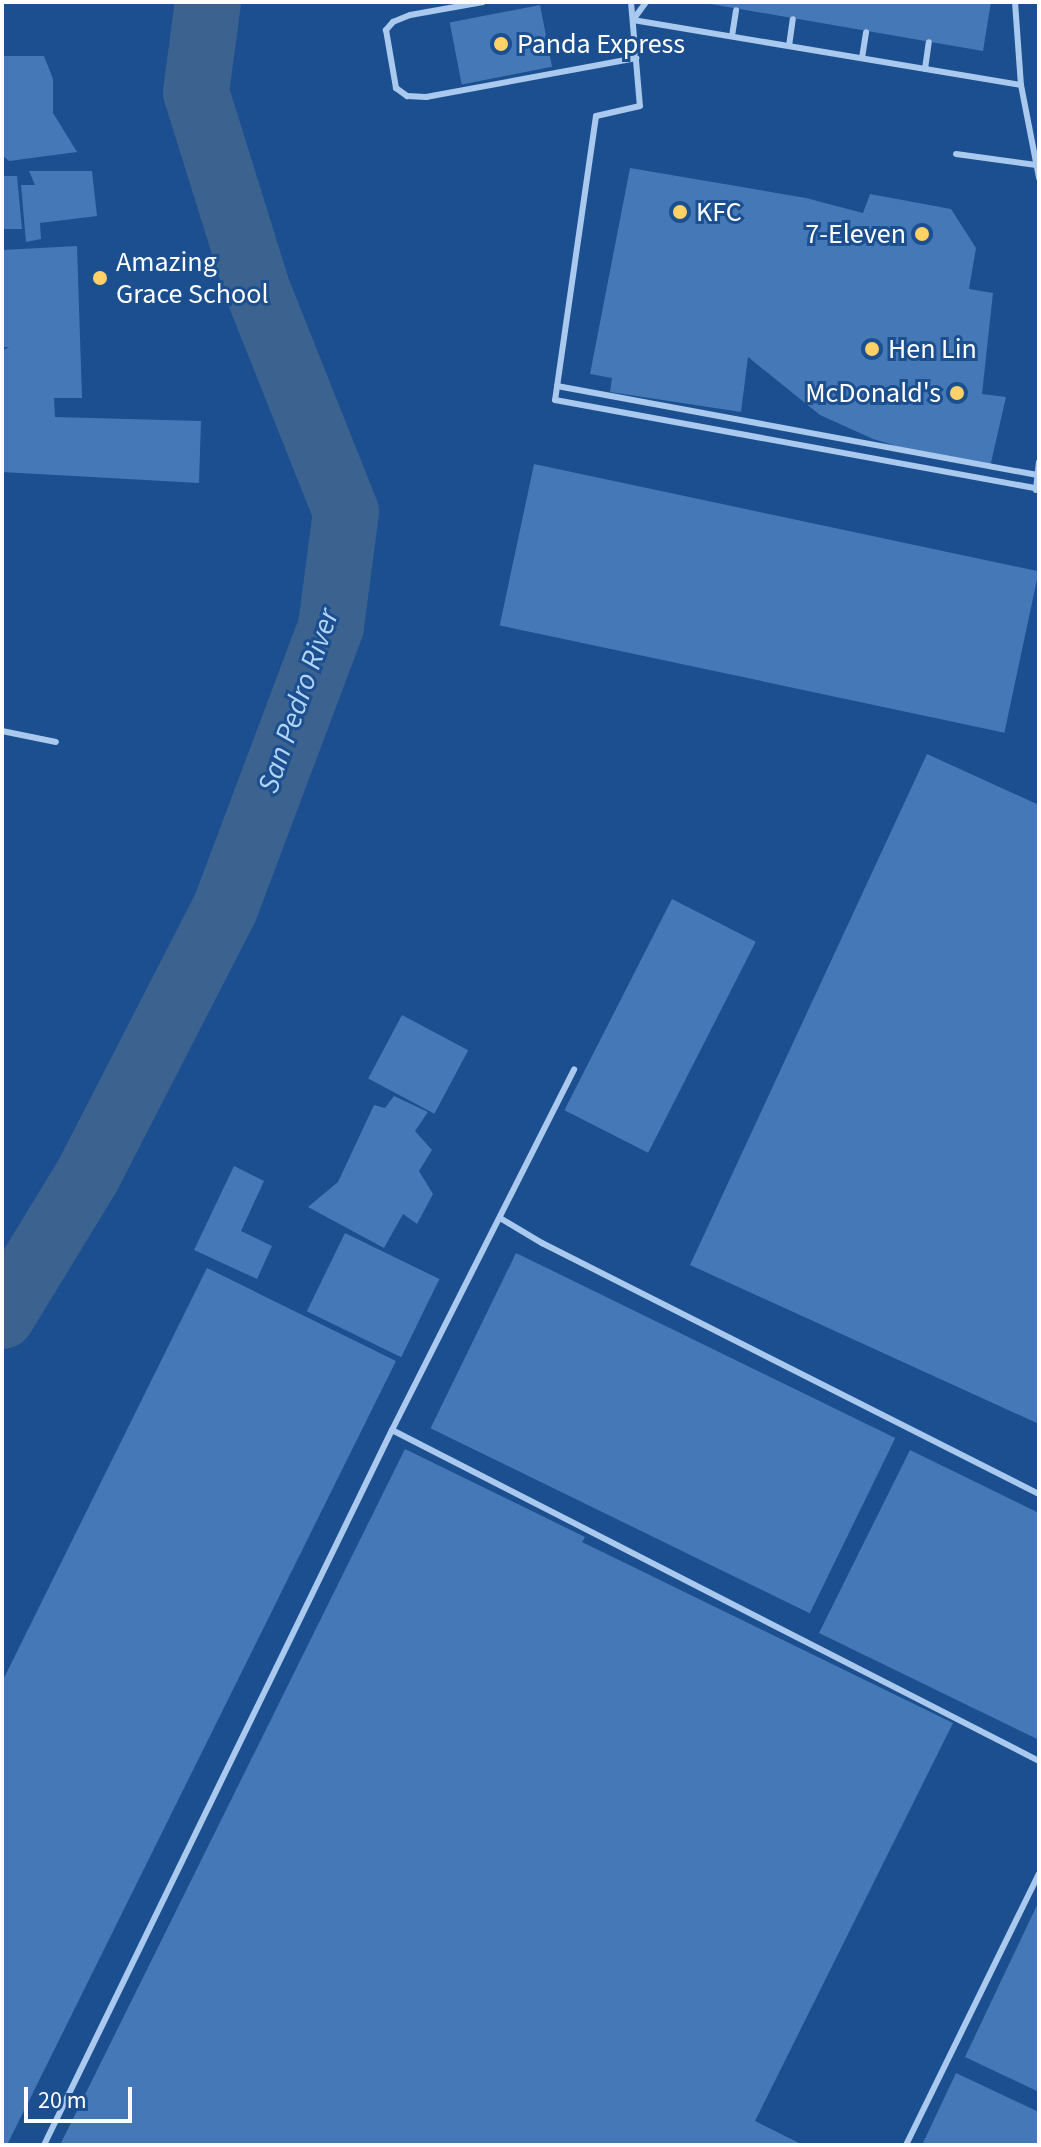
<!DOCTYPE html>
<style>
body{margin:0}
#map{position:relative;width:1041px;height:2147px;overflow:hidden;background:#1b4f8f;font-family:"Source Sans 3",sans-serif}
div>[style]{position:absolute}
.river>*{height:66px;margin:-33px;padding:0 33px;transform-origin:33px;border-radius:33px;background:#3c6290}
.building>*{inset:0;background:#4478b7;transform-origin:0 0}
.lane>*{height:6px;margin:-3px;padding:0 3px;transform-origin:3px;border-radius:3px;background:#a9c9ee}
.dots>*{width:22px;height:22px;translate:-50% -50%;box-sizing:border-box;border:4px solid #1b4f8f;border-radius:50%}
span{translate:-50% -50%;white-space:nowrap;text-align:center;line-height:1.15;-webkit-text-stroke:6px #1b4f8f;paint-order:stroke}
.poi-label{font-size:28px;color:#fff}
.left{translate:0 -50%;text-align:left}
.right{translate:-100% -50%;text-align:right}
.water-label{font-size:30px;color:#b5d3f5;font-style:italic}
.frame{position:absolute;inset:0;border:4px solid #fff;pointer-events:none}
.scale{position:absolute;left:24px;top:2087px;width:108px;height:36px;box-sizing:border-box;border:4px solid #fff;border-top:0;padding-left:10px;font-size:24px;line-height:28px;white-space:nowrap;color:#fff;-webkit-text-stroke:6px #1b4f8f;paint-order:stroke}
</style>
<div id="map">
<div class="river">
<div style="left:2px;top:1316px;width:165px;rotate:-58.6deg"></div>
<div style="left:88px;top:1175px;width:302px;rotate:-62.8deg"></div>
<div style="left:226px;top:906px;width:299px;rotate:-69.4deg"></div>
<div style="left:331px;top:626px;width:115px;rotate:-82.5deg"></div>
<div style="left:346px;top:512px;width:241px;rotate:-111.7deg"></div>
<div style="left:257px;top:288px;width:205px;rotate:-107.3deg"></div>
<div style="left:196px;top:92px;width:91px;rotate:-82.4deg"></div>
</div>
<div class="building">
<div style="clip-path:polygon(699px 2px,991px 2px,983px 51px)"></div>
<div style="left:540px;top:5px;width:63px;height:92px;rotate:79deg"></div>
<div style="clip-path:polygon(2px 56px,44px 56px,53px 79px,53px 113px,77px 152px,9px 161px,2px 155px)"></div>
<div style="clip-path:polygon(630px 168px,806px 198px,863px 213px,870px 194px,951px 209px,976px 248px,969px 289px,993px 293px,982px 394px,1006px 397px,990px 467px,943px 460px,873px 439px,820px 415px,748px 357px,741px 412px,610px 392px,612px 378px,590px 374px)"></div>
<div style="clip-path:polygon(29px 171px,92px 171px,97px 216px,40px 223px,41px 239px,26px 242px,21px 185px,35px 185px)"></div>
<div style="clip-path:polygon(2px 176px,17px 176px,22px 229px,2px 229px)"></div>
<div style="clip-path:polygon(77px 246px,82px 398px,54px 398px,55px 417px,201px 421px,199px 483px,2px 472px,2px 351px,9px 347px,2px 347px,2px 250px)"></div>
<div style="left:534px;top:464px;width:516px;height:165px;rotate:12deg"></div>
<div style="clip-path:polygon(927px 754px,1039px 805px,1039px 1424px,690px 1265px)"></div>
<div style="left:672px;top:899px;width:94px;height:237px;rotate:27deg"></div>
<div style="left:402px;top:1015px;width:75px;height:72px;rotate:28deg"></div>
<div style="clip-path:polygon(394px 1096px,428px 1112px,415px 1131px,432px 1150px,419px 1171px,433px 1194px,417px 1224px,403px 1214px,384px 1248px,308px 1207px,338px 1182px,374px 1105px,385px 1108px)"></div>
<div style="clip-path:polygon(234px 1166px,264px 1181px,241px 1231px,272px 1246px,257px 1279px,194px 1250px)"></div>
<div style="left:345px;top:1233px;width:105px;height:87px;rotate:26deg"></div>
<div style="left:516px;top:1253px;width:422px;height:195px;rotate:26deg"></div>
<div style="clip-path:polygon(207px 1268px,396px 1361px,7px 2145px,2px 2145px,2px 1682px)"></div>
<div style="clip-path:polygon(405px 1449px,585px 1537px,582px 1542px,953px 1723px,755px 2121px,803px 2145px,60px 2145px)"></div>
<div style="clip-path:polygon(910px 1450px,1039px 1513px,1039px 1740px,819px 1633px)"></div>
<div style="clip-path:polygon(1039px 1901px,1039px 2092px,965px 2057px)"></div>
<div style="clip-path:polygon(956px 2073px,1039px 2112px,1039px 2145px,922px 2145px)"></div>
</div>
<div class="lane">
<div style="left:483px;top:2px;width:74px;rotate:169.9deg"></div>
<div style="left:410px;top:15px;width:18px;rotate:158deg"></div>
<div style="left:393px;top:22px;width:11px;rotate:131deg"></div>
<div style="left:386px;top:30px;width:59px;rotate:80.2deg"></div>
<div style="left:396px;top:88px;width:14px;rotate:36deg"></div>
<div style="left:407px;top:96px;width:19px;rotate:3deg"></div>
<div style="left:426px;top:97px;width:214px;rotate:-10.5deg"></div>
<div style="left:631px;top:2px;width:104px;rotate:85.1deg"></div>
<div style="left:640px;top:106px;width:45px;rotate:167.2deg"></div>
<div style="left:596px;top:116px;width:287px;rotate:98.2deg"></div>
<div style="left:555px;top:400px;width:492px;rotate:10.4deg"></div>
<div style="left:1015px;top:2px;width:83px;rotate:85.9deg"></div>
<div style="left:1021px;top:85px;width:95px;rotate:79deg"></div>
<div style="left:633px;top:20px;width:393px;rotate:9.5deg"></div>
<div style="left:633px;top:20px;width:22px;rotate:-54deg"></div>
<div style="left:732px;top:36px;width:26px;rotate:-81deg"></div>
<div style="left:789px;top:46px;width:27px;rotate:-82deg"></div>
<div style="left:862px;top:58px;width:26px;rotate:-81deg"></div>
<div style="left:925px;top:69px;width:27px;rotate:-82deg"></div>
<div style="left:956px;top:154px;width:81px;rotate:7.8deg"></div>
<div style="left:557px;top:386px;width:490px;rotate:10.5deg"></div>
<div style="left:1036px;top:490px;width:28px;rotate:-84deg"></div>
<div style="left:2px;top:731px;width:55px;rotate:11.5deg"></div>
<div style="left:500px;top:1218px;width:49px;rotate:30.8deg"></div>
<div style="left:542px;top:1243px;width:557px;rotate:26.8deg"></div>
<div style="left:392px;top:1430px;width:727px;rotate:27.09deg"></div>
<div style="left:44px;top:2145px;width:795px;rotate:-64.05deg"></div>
<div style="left:392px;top:1430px;width:404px;rotate:-63.2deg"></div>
<div style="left:906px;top:2145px;width:302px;rotate:-63.9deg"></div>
</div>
<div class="dots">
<div style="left:501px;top:44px;background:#ffd166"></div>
<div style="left:680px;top:212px;background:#ffd166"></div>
<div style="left:922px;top:234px;background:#ffd166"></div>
<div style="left:100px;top:278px;background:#ffd166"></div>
<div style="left:872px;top:349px;background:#ffd166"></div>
<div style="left:957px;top:393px;background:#ffd166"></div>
</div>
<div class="poi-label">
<span class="left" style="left:517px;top:44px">Panda Express</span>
<span class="left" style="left:696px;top:212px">KFC</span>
<span class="right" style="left:906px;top:234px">7-Eleven</span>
<span class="left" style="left:116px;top:278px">Amazing<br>Grace School</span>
<span class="left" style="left:888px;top:349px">Hen Lin</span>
<span class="right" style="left:941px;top:393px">McDonald's</span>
</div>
<div class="water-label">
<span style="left:299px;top:701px;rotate:-71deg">San Pedro River</span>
</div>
<div class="frame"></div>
<div class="scale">20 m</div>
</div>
